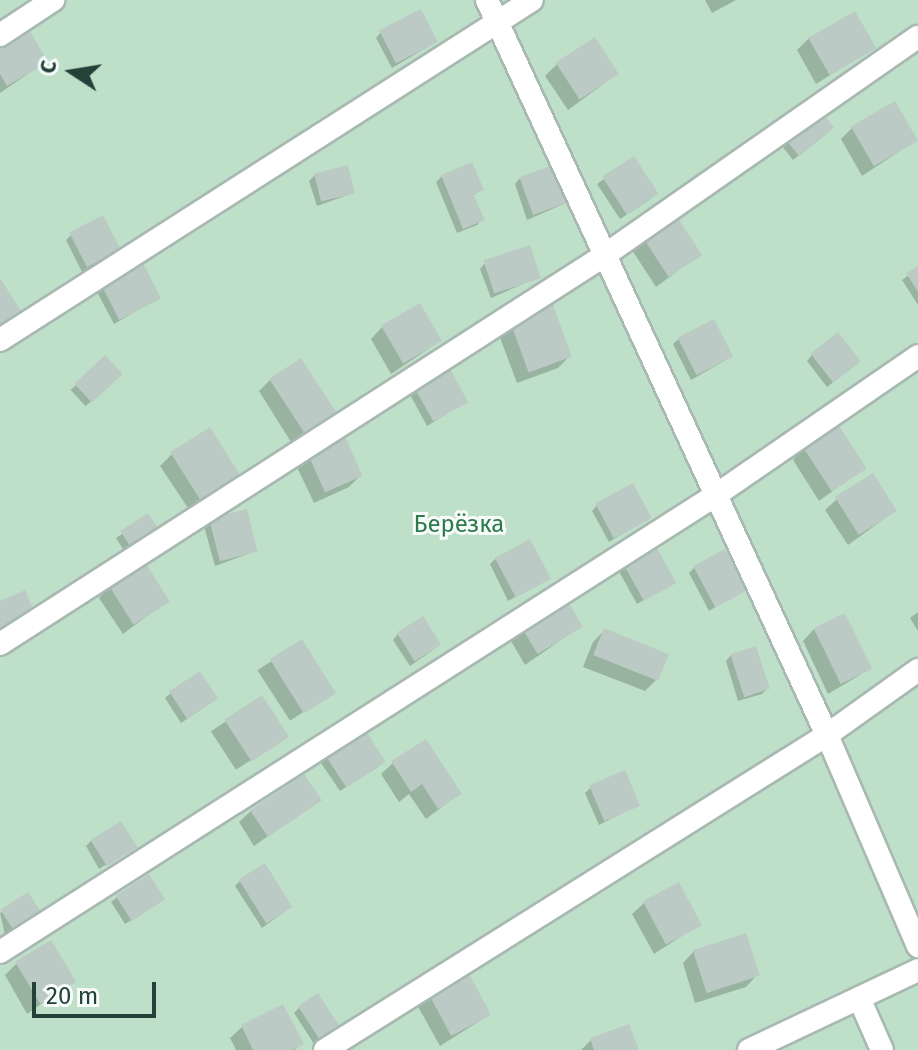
<!DOCTYPE html>
<meta charset="utf-8">
<style>
body{margin:0}
#map{position:relative;width:918px;height:1050px;overflow:hidden;background:#e6efeb;font-family:"Fira Sans",sans-serif}
div>[style]{position:absolute}
.green>*{inset:0;background:#bfe0c8;transform-origin:0 0}
.shadow>*{inset:0;background:#0003;transform-origin:0 0}
.building>*{inset:0;background:#bbcac4;transform-origin:0 0}
.roads{filter:drop-shadow(2px 0 #a8b8b2) drop-shadow(-2px 0 #a8b8b2) drop-shadow(0 2px #a8b8b2) drop-shadow(0 -2px #a8b8b2)}
.lane>*{height:22px;margin:-11px;padding:0 11px;transform-origin:11px;border-radius:11px;background:#fff}
span{translate:-50% -50%;white-space:nowrap;text-align:center;line-height:1.15;-webkit-text-stroke:6px #f7fbf9;paint-order:stroke}
.park-label{font-size:24px;color:#2d7a4b}
.north{position:absolute;left:32px;top:32px;width:80px;height:80px;-webkit-text-stroke:6px #f7fbf9;paint-order:stroke;rotate:282deg;font-size:22px;font-weight:700;line-height:32px;text-align:center;color:#24423a}
.north::after{content:'';display:block;margin:auto;width:28px;height:36px;background:#24423a;clip-path:polygon(50% 0,100% 100%,50% 72%,0 100%)}
.scale{position:absolute;left:32px;top:982px;width:124px;height:36px;box-sizing:border-box;border:4px solid #24423a;border-top:0;padding-left:10px;font-size:24px;line-height:28px;white-space:nowrap;color:#24423a;-webkit-text-stroke:6px #f7fbf9;paint-order:stroke}
</style>
<div id="map">
<div class="green">
<div style="left:0;top:0;width:918px;height:1050px"></div>
</div>
<div class="shadow">
<div style="clip-path:polygon(705px 0,736px 0,712px 13px)"></div>
<div style="clip-path:polygon(381px 32px,436px 42px,392px 68px,376px 38px)"></div>
<div style="clip-path:polygon(809px 38px,873px 48px,816px 84px,797px 50px)"></div>
<div style="clip-path:polygon(0 42px,45px 62px,0 93px)"></div>
<div style="clip-path:polygon(557px 64px,617px 74px,568px 110px,545px 76px)"></div>
<div style="clip-path:polygon(853px 127px,915px 141px,862px 176px,841px 139px)"></div>
<div style="clip-path:polygon(826px 134px,793px 160px,775px 137px)"></div>
<div style="clip-path:polygon(633px 159px,651px 199px,620px 219px,597px 184px)"></div>
<div style="clip-path:polygon(315px 175px,353px 193px,317px 206px,309px 181px)"></div>
<div style="clip-path:polygon(442px 176px,482px 189px,472px 196px,482px 219px,477px 225px,457px 233px,436px 182px)"></div>
<div style="clip-path:polygon(520px 178px,568px 202px,527px 220px,515px 184px)"></div>
<div style="clip-path:polygon(71px 235px,119px 250px,82px 272px,66px 240px)"></div>
<div style="clip-path:polygon(644px 238px,699px 255px,656px 287px,632px 250px)"></div>
<div style="clip-path:polygon(485px 263px,539px 277px,491px 298px,480px 269px)"></div>
<div style="clip-path:polygon(918px 268px,918px 305px,902px 280px)"></div>
<div style="clip-path:polygon(102px 286px,159px 298px,114px 324px,97px 292px)"></div>
<div style="clip-path:polygon(511px 323px,569px 357px,558px 368px,517px 383px,499px 335px)"></div>
<div style="clip-path:polygon(382px 327px,440px 341px,391px 374px,371px 339px)"></div>
<div style="clip-path:polygon(679px 339px,731px 357px,691px 380px,673px 344px)"></div>
<div style="clip-path:polygon(812px 355px,853px 367px,827px 387px,807px 361px)"></div>
<div style="left:105px;top:358px;width:22px;height:47px;rotate:47deg"></div>
<div style="clip-path:polygon(270px 380px,333px 411px,291px 442px,259px 391px)"></div>
<div style="clip-path:polygon(413px 383px,466px 402px,427px 426px,407px 389px)"></div>
<div style="clip-path:polygon(342px 435px,361px 475px,349px 487px,314px 503px,295px 463px)"></div>
<div style="clip-path:polygon(804px 448px,864px 468px,819px 501px,793px 460px)"></div>
<div style="clip-path:polygon(172px 454px,227px 487px,190px 511px,160px 466px)"></div>
<div style="clip-path:polygon(837px 499px,895px 511px,848px 545px,825px 510px)"></div>
<div style="clip-path:polygon(597px 505px,649px 518px,609px 542px,592px 511px)"></div>
<div style="clip-path:polygon(147px 516px,130px 560px,116px 538px)"></div>
<div style="clip-path:polygon(210px 520px,256px 551px,215px 566px,204px 526px)"></div>
<div style="clip-path:polygon(495px 559px,548px 579px,508px 601px,490px 564px)"></div>
<div style="clip-path:polygon(622px 560px,674px 582px,637px 604px,616px 566px)"></div>
<div style="clip-path:polygon(694px 568px,744px 589px,709px 611px,689px 573px)"></div>
<div style="clip-path:polygon(111px 586px,167px 601px,123px 634px,99px 598px)"></div>
<div style="clip-path:polygon(918px 612px,918px 631px,910px 618px)"></div>
<div style="clip-path:polygon(519px 624px,581px 626px,525px 665px,508px 636px)"></div>
<div style="clip-path:polygon(814px 629px,870px 669px,828px 694px,803px 641px)"></div>
<div style="clip-path:polygon(605px 630px,667px 655px,657px 679px,645px 691px,583px 667px,593px 642px)"></div>
<div style="clip-path:polygon(398px 634px,433px 650px,410px 666px,393px 640px)"></div>
<div style="left:301px;top:642px;width:60px;height:52px;rotate:57deg"></div>
<div style="clip-path:polygon(731px 655px,768px 688px,762px 694px,738px 701px,726px 661px)"></div>
<div style="clip-path:polygon(171px 693px,216px 699px,181px 723px,165px 698px)"></div>
<div style="left:262px;top:698px;width:46px;height:61px;rotate:57deg"></div>
<div style="clip-path:polygon(327px 757px,378px 767px,340px 791px,321px 763px)"></div>
<div style="clip-path:polygon(393px 763px,459px 794px,426px 819px,409px 794px,399px 802px,381px 774px)"></div>
<div style="clip-path:polygon(590px 788px,638px 805px,599px 825px,585px 793px)"></div>
<div style="clip-path:polygon(319px 800px,254px 846px,239px 822px,251px 811px)"></div>
<div style="clip-path:polygon(91px 841px,134px 847px,99px 869px,86px 846px)"></div>
<div style="clip-path:polygon(241px 880px,291px 907px,262px 928px,235px 886px)"></div>
<div style="clip-path:polygon(27px 895px,40px 915px,6px 939px,0 913px)"></div>
<div style="clip-path:polygon(117px 897px,157px 904px,125px 924px,111px 902px)"></div>
<div style="clip-path:polygon(644px 903px,700px 924px,654px 954px,632px 914px)"></div>
<div style="clip-path:polygon(694px 951px,757px 975px,746px 987px,695px 1003px,683px 963px)"></div>
<div style="clip-path:polygon(16px 964px,73px 981px,27px 1014px,5px 975px)"></div>
<div style="clip-path:polygon(428px 991px,489px 1015px,440px 1046px,416px 1003px)"></div>
<div style="clip-path:polygon(300px 1007px,332px 1032px,314px 1044px,294px 1013px)"></div>
<div style="clip-path:polygon(242px 1027px,301px 1044px,295px 1050px,236px 1050px,230px 1038px)"></div>
<div style="clip-path:polygon(591px 1040px,637px 1050px,581px 1050px)"></div>
</div>
<div class="building">
<div style="left:421px;top:9px;width:37px;height:47px;rotate:63deg"></div>
<div style="left:855px;top:11px;width:43px;height:54px;rotate:60deg"></div>
<div style="clip-path:polygon(26px 24px,48px 62px,7px 86px,0 74px,0 40px)"></div>
<div style="left:595px;top:37px;width:44px;height:47px;rotate:57deg"></div>
<div style="left:895px;top:101px;width:46px;height:51px;rotate:60deg"></div>
<div style="left:814px;top:103px;width:32px;height:45px;rotate:51deg"></div>
<div style="left:634px;top:156px;width:45px;height:38px;rotate:57deg"></div>
<div style="clip-path:polygon(472px 162px,484px 190px,473px 194px,485px 220px,463px 229px,441px 175px)"></div>
<div style="left:556px;top:164px;width:40px;height:39px;rotate:70deg"></div>
<div style="left:348px;top:165px;width:29px;height:35px;rotate:76deg"></div>
<div style="left:103px;top:215px;width:39px;height:38px;rotate:63deg"></div>
<div style="left:676px;top:215px;width:48px;height:40px;rotate:57deg"></div>
<div style="left:530px;top:245px;width:35px;height:49px;rotate:72deg"></div>
<div style="left:143px;top:263px;width:40px;height:47px;rotate:63deg"></div>
<div style="clip-path:polygon(918px 266px,918px 292px,906px 273px)"></div>
<div style="clip-path:polygon(0 278px,23px 314px,0 329px)"></div>
<div style="left:420px;top:303px;width:44px;height:45px;rotate:60deg"></div>
<div style="left:553px;top:305px;width:55px;height:46px;rotate:70deg"></div>
<div style="left:714px;top:319px;width:42px;height:41px;rotate:63deg"></div>
<div style="left:838px;top:332px;width:37px;height:35px;rotate:52deg"></div>
<div style="left:105px;top:355px;width:26px;height:42px;rotate:47deg"></div>
<div style="left:301px;top:358px;width:64px;height:38px;rotate:57deg"></div>
<div style="left:446px;top:362px;width:46px;height:40px;rotate:61deg"></div>
<div style="left:838px;top:424px;width:53px;height:42px;rotate:57deg"></div>
<div style="left:210px;top:427px;width:58px;height:47px;rotate:58deg"></div>
<div style="left:343px;top:432px;width:48px;height:41px;rotate:66deg"></div>
<div style="left:873px;top:473px;width:45px;height:45px;rotate:58deg"></div>
<div style="left:633px;top:483px;width:40px;height:43px;rotate:62deg"></div>
<div style="left:247px;top:509px;width:44px;height:39px;rotate:76deg"></div>
<div style="left:148px;top:513px;width:30px;height:33px;rotate:57deg"></div>
<div style="left:530px;top:539px;width:45px;height:40px;rotate:62deg"></div>
<div style="left:653px;top:541px;width:48px;height:37px;rotate:61deg"></div>
<div style="left:725px;top:549px;width:47px;height:36px;rotate:62deg"></div>
<div style="left:145px;top:562px;width:47px;height:43px;rotate:58deg"></div>
<div style="clip-path:polygon(25px 590px,33px 609px,23px 614px,28px 624px,0 637px,0 601px)"></div>
<div style="left:564px;top:595px;width:37px;height:53px;rotate:59deg"></div>
<div style="left:845px;top:613px;width:62px;height:35px;rotate:64deg"></div>
<div style="left:423px;top:616px;width:34px;height:31px;rotate:58deg"></div>
<div style="left:604px;top:628px;width:70px;height:29px;rotate:22deg"></div>
<div style="left:302px;top:639px;width:64px;height:38px;rotate:58deg"></div>
<div style="left:756px;top:646px;width:45px;height:27px;rotate:72deg"></div>
<div style="left:200px;top:671px;width:33px;height:37px;rotate:57deg"></div>
<div style="left:262px;top:695px;width:50px;height:45px;rotate:57deg"></div>
<div style="left:365px;top:730px;width:38px;height:47px;rotate:57deg"></div>
<div style="clip-path:polygon(426px 739px,462px 794px,438px 809px,422px 784px,411px 792px,391px 761px)"></div>
<div style="left:625px;top:770px;width:39px;height:39px;rotate:67deg"></div>
<div style="left:304px;top:774px;width:32px;height:65px;rotate:56deg"></div>
<div style="left:121px;top:821px;width:31px;height:36px;rotate:58deg"></div>
<div style="left:265px;top:863px;width:52px;height:31px;rotate:58deg"></div>
<div style="left:149px;top:874px;width:30px;height:40px;rotate:57deg"></div>
<div style="left:679px;top:882px;width:49px;height:41px;rotate:62deg"></div>
<div style="left:28px;top:892px;width:27px;height:33px;rotate:57deg"></div>
<div style="left:746px;top:933px;width:45px;height:56px;rotate:72deg"></div>
<div style="left:51px;top:940px;width:49px;height:42px;rotate:59deg"></div>
<div style="left:466px;top:968px;width:53px;height:45px;rotate:62deg"></div>
<div style="left:318px;top:993px;width:40px;height:24px;rotate:57deg"></div>
<div style="clip-path:polygon(283px 1004px,304px 1044px,293px 1050px,253px 1050px,241px 1025px)"></div>
<div style="clip-path:polygon(629px 1024px,639px 1050px,594px 1050px,590px 1038px)"></div>
</div>
<div class="roads">
<div class="lane">
<div style="left:487px;top:0;width:810px;rotate:65.18deg"></div>
<div style="left:827px;top:735px;width:230px;rotate:66.7deg"></div>
<div style="left:0;top:35px;width:64px;rotate:-33.4deg"></div>
<div style="left:0;top:340px;width:631px;rotate:-32.58deg"></div>
<div style="left:0;top:644px;width:719px;rotate:-32.74deg"></div>
<div style="left:605px;top:255px;width:381px;rotate:-34.9deg"></div>
<div style="left:0;top:952px;width:849px;rotate:-32.55deg"></div>
<div style="left:716px;top:495px;width:245px;rotate:-34.5deg"></div>
<div style="left:859px;top:998px;width:57px;rotate:66.1deg"></div>
<div style="left:325px;top:1050px;width:593px;rotate:-32.11deg"></div>
<div style="left:827px;top:735px;width:112px;rotate:-35.5deg"></div>
<div style="left:749px;top:1050px;width:187px;rotate:-25.3deg"></div>
</div>
</div>
<div class="park-label">
<span style="left:459px;top:525px">Берёзка</span>
</div>
<div class="north">С</div>
<div class="scale">20 m</div>
</div>
